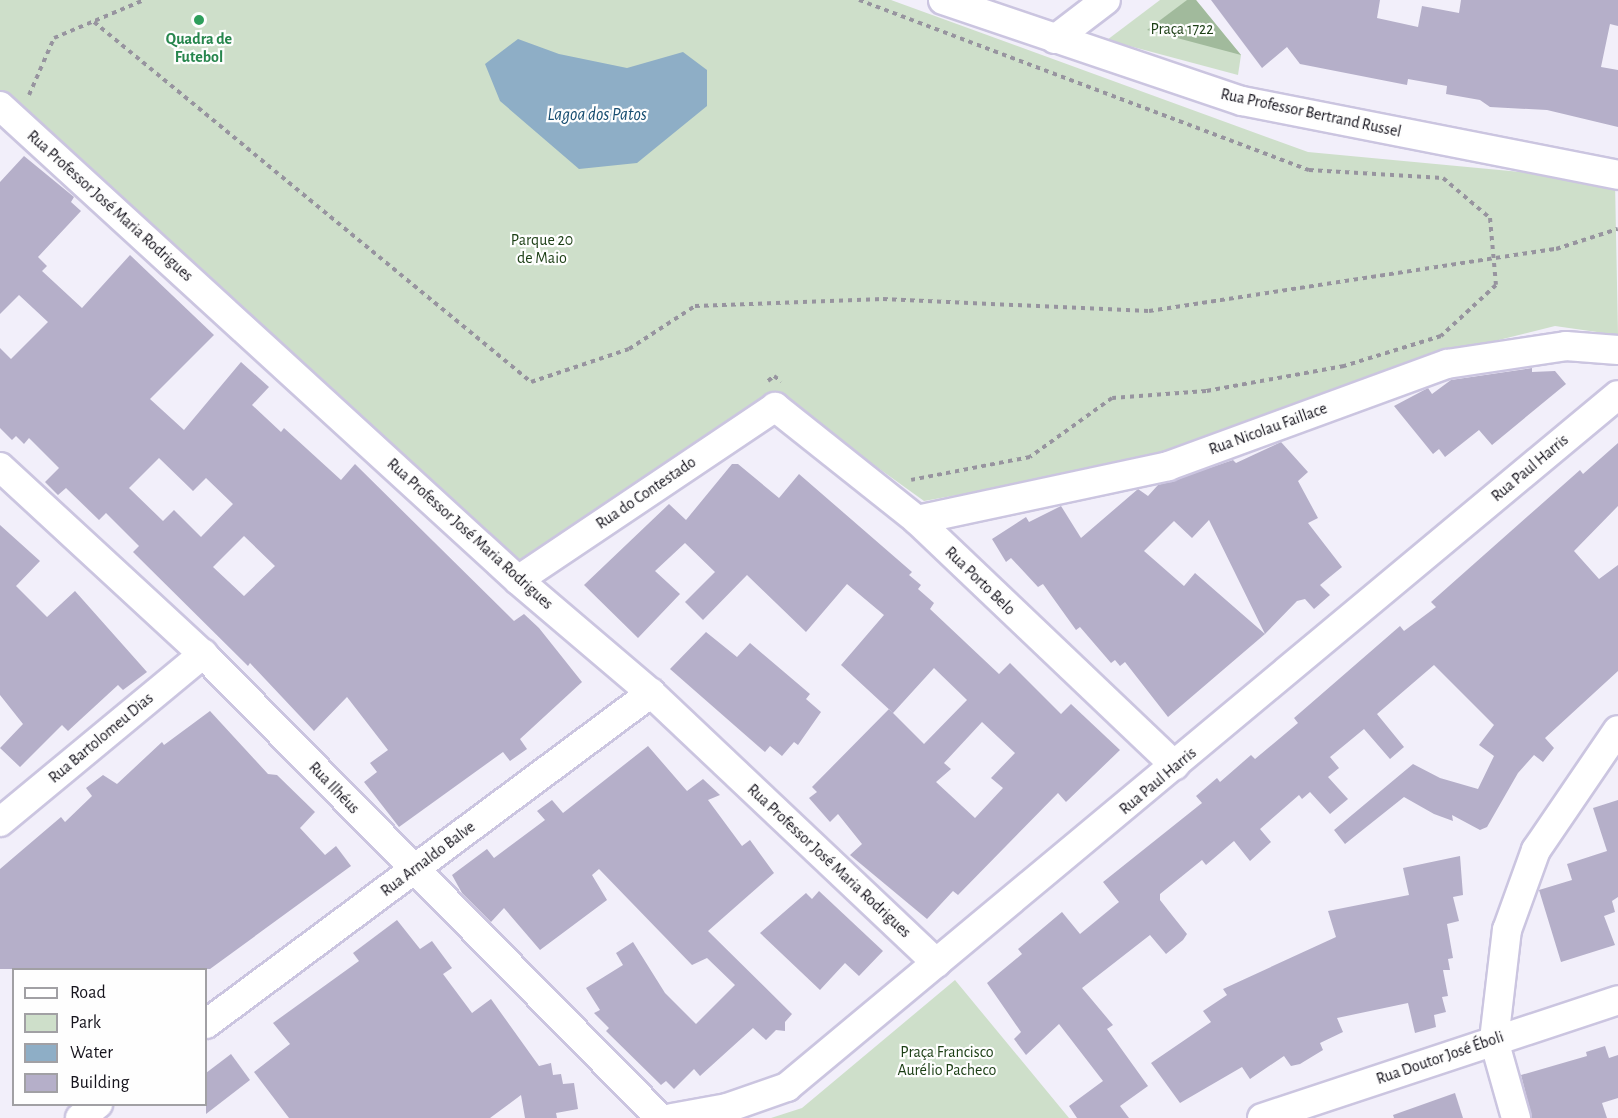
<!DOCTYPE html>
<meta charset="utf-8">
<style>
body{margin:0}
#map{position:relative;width:1618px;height:1118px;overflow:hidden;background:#f2effa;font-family:"Alegreya Sans",sans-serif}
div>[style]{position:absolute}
.green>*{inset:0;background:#cedfca}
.forest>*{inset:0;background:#a1ba9c}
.water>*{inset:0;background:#8eaec6}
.building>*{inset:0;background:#b5afc9}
.path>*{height:4px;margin-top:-2px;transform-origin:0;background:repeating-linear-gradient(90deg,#97949f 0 4.5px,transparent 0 9px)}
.roads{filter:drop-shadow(2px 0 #cbc5e0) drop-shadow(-2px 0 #cbc5e0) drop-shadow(0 2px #cbc5e0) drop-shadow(0 -2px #cbc5e0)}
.minor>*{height:28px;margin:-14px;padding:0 14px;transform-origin:14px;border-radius:14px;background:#fff}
.dots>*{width:16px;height:16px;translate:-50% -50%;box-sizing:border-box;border:3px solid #fefefe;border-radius:50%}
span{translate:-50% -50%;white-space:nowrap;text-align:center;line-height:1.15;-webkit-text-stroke:4.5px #fefefe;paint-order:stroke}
.park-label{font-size:16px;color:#1b3e14}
.leisure-label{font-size:16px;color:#27864d;font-weight:700}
.street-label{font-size:16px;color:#15131c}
.water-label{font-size:18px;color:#184e71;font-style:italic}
.legend{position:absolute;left:12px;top:968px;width:195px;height:138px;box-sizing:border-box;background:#fefefe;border:2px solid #a1a0a4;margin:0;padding:8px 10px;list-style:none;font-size:18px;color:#15131c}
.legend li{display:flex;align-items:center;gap:12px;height:30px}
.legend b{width:30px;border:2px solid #a1a0a4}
</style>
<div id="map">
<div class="green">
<div style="clip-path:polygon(0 0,891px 0,1308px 152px,1615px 181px,1618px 335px,1555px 326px,1426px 358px,1146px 461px,924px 501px,774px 393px,519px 564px,0 94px)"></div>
<div style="clip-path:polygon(1160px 0,1196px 0,1241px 55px,1238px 75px,1107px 40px)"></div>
<div style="clip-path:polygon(955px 980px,1069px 1118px,771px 1118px,802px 1108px)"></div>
</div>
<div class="forest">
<div style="clip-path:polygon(1187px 0,1196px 0,1241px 55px,1147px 30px)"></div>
</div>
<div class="water">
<div style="clip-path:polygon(518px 39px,559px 54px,627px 68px,683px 52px,707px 70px,707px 106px,637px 163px,579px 169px,500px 101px,485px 64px)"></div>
</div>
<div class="building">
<div style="clip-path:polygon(1211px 0,1380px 0,1377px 18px,1418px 27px,1422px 6px,1459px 13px,1461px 0,1618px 0,1618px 26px,1610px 24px,1601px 67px,1618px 70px,1618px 127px,1547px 110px,1490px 107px,1480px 100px,1446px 94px,1447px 86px,1408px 79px,1407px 85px,1300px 64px,1287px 47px,1262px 68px)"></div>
<div style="clip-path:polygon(evenodd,24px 156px,74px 197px,71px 202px,81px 211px,38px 257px,47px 266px,42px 271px,82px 308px,130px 255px,214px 335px,150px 399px,184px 430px,241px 362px,269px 387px,252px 405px,281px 432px,284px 428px,341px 480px,355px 464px,514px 621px,524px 614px,539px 628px,582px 682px,520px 739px,527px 749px,510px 761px,503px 752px,399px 827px,364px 782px,377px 772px,370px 763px,388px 750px,347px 697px,314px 731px,250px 663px,248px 666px,133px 552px,139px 546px,106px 513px,99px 520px,66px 488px,58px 495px,45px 482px,59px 468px,29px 438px,24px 444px,16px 436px,12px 440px,0 428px,0 348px,11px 359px,48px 322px,19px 295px,0 314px,0 182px,24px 156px,159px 458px,193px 491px,206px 478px,233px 504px,201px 537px,174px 510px,163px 521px,129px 488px,159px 458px,24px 156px,244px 536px,275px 566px,244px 596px,213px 567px,244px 536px)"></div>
<div style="clip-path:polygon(1532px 368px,1532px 372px,1555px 371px,1566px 384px,1492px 445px,1479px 430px,1445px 457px,1439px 449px,1433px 454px,1394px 406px,1428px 388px,1432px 394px,1451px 380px)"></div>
<div style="clip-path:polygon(1281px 442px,1308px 472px,1298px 481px,1318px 518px,1308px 523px,1342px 567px,1320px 585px,1330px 595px,1314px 609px,1305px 599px,1297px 601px,1265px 634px,1209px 520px,1192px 538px,1174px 521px,1144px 551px,1184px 586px,1195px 573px,1265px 634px,1168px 717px,1125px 662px,1120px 666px,1115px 660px,1111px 663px,1080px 627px,1076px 630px,1043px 584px,1038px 587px,1011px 558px,1006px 562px,992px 539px,1026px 517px,1029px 522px,1061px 506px,1081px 538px,1138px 489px,1148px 496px,1158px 485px,1233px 460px,1236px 463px)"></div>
<div style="clip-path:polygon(1618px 443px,1618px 506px,1574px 551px,1599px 579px,1618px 565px,1618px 671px,1545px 738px,1554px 748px,1543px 762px,1534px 755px,1518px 773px,1487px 827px,1480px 830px,1452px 815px,1453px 821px,1434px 814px,1404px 797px,1345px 844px,1334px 830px,1413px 764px,1440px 778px,1478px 789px,1494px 756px,1479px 745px,1494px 725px,1434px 665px,1377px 714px,1404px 747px,1390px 759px,1364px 729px,1330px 757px,1339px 768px,1328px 777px,1348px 799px,1330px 814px,1310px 792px,1302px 799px,1299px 795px,1260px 829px,1271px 842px,1250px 861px,1234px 841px,1206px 865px,1202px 860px,1160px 894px,1160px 900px,1187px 934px,1183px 940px,1166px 954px,1150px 935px,1082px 988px,1113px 1025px,1107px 1029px,1148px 1086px,1120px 1106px,1129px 1118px,1077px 1118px,1069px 1106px,1103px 1081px,1059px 1024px,1026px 1055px,1014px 1039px,1021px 1032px,987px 983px,1022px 954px,1018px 949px,1062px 912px,1080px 934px,1119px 902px,1103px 882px,1202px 803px,1196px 796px,1217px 778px,1220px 782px,1251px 755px,1255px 759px,1298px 723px,1294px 718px,1400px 626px,1404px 631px,1436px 607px,1431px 602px,1580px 470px,1583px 474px)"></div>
<div style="clip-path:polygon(evenodd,732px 464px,738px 464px,779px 498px,799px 474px,912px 572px,909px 575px,921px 585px,918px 589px,934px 603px,930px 609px,999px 674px,1010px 663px,1061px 714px,1071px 704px,1120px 750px,1066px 802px,1058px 793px,958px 895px,953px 891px,927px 919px,850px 855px,862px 844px,838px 814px,830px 822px,809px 798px,817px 792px,812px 787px,889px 709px,924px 744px,967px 700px,934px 668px,893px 713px,841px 665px,884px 615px,847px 584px,806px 632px,747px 575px,703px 620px,685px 602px,715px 572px,685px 543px,655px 571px,680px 594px,638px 638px,584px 585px,669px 504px,686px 520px,732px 464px,982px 722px,1015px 753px,991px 778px,1003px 788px,975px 818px,936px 782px,951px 769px,944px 763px,982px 722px)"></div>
<div style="clip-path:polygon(0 525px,40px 561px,16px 586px,47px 617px,75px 591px,147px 672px,123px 690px,118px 685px,68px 731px,62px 725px,20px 767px,0 748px,23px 724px,0 695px)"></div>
<div style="clip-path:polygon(706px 632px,737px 657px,750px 643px,810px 694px,806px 699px,821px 712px,798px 745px,794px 742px,782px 756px,770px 746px,765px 752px,670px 669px)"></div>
<div style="clip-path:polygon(210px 711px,268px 774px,277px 775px,315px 812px,300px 828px,325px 855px,336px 846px,351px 866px,210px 969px,0 969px,0 869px,61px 817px,65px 822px,92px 796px,86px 788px,103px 775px,117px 784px,162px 742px,164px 745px)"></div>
<div style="clip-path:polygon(648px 746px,687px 791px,703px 779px,720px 795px,708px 800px,742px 846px,750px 840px,774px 873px,708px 931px,792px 1014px,785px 1022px,785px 1031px,776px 1030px,766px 1040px,753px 1028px,700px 1076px,694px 1069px,674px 1089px,666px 1081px,661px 1085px,606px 1031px,609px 1028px,594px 1013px,600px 1010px,586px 988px,623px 965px,616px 953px,633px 942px,665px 993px,696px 1024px,735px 985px,707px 958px,692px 965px,599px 869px,592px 875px,607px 900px,540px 950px,504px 908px,491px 922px,462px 893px,452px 875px,487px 849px,494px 858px,545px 820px,537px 811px,552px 800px,563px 813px)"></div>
<div style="clip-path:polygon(1618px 800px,1618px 897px,1612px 901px,1615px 912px,1604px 916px,1615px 945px,1561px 962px,1539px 890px,1572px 880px,1567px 864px,1607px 851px,1593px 808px)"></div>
<div style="clip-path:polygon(1460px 856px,1463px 895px,1453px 897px,1459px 921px,1447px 924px,1453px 958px,1448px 959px,1450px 970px,1443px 970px,1448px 996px,1442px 997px,1446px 1012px,1434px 1015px,1436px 1027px,1415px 1033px,1408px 1003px,1337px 1018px,1343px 1032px,1320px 1043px,1323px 1050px,1300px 1064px,1291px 1066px,1284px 1056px,1250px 1079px,1242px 1067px,1180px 1103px,1151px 1063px,1211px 1022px,1203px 1011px,1227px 995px,1223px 989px,1336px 937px,1328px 911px,1409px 895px,1403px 868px)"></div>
<div style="clip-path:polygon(819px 891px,883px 951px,859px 976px,845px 963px,820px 990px,760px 933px,806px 893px,812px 899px)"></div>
<div style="clip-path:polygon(397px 920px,420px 949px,432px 941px,452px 968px,443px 974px,472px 1013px,491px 999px,539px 1066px,551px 1063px,553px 1075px,561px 1074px,563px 1084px,574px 1083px,578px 1109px,556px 1113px,557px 1118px,525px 1118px,521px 1095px,490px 1118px,289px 1118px,254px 1072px,290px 1044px,273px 1023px,359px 961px,353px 953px)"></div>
<div style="clip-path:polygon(1605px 1046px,1609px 1058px,1618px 1055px,1618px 1098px,1602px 1103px,1607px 1118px,1532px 1118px,1521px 1075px,1587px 1056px,1586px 1052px)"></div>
<div style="clip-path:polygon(231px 1054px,250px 1080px,206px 1114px,206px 1073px)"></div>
<div style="clip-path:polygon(1455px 1093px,1463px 1118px,1394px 1118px,1393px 1115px)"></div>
</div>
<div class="path">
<div style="left:859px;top:0;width:481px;rotate:20.7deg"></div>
<div style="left:1309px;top:170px;width:134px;rotate:3.4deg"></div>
<div style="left:1443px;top:178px;width:62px;rotate:40.4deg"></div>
<div style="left:1490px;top:218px;width:67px;rotate:84.9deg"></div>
<div style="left:1496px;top:285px;width:75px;rotate:137.2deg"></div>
<div style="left:1441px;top:336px;width:102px;rotate:162.8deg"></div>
<div style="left:1344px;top:366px;width:140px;rotate:169.7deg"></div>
<div style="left:1206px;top:391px;width:94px;rotate:175.7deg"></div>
<div style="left:1112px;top:398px;width:101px;rotate:144.3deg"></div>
<div style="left:1030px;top:457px;width:121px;rotate:169.1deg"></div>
<div style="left:94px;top:22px;width:566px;rotate:39.48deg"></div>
<div style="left:531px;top:382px;width:103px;rotate:-18.6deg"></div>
<div style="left:629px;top:349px;width:79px;rotate:-33.1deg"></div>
<div style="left:695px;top:306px;width:188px;rotate:-2.1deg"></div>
<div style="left:883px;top:299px;width:266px;rotate:2.6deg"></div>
<div style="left:1149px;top:311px;width:412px;rotate:-8.7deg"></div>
<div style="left:1556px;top:249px;width:65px;rotate:-17.9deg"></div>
<div style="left:29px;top:95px;width:62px;rotate:-66.3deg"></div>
<div style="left:54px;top:38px;width:98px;rotate:-22.9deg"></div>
<div style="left:768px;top:381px;width:8px;rotate:-40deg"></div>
<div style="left:774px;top:376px;width:9px;rotate:36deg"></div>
</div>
<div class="roads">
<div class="minor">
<div style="left:943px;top:0;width:316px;rotate:18.7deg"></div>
<div style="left:1242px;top:101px;width:383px;rotate:11.1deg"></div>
<div style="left:1055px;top:39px;width:64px;rotate:-37.4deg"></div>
<div style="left:0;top:106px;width:702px;rotate:42.46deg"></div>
<div style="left:518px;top:580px;width:175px;rotate:40.4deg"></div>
<div style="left:651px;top:693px;width:393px;rotate:43.4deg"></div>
<div style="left:0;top:467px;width:276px;rotate:42.7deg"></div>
<div style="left:203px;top:654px;width:651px;rotate:45.44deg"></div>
<div style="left:917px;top:520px;width:257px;rotate:-12.1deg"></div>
<div style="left:1168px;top:466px;width:297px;rotate:-20.1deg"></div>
<div style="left:1447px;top:364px;width:120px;rotate:-8.6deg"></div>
<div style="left:1566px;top:346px;width:52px;rotate:4.4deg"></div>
<div style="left:518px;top:580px;width:310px;rotate:-33.9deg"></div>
<div style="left:775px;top:407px;width:181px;rotate:38.5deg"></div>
<div style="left:917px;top:520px;width:356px;rotate:43.6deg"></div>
<div style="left:0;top:822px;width:264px;rotate:-39.6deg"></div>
<div style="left:206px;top:1024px;width:555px;rotate:-36.64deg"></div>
<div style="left:80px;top:1118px;width:23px;rotate:-38deg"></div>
<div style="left:672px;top:1118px;width:56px;rotate:-10.3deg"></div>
<div style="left:727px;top:1108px;width:64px;rotate:-19.3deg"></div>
<div style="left:787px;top:1087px;width:1081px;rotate:-39.79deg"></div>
<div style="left:1262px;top:1118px;width:375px;rotate:-18.3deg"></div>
<div style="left:1516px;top:1118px;width:81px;rotate:-105.8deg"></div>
<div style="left:1494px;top:1040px;width:111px;rotate:-83.3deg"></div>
<div style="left:1507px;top:930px;width:85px;rotate:-70.1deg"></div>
<div style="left:1536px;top:850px;width:145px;rotate:-55.7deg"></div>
</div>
</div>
<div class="dots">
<div style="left:199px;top:20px;background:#2e9e5b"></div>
</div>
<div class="park-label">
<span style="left:1182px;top:29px">Praça 1722</span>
<span style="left:542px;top:249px">Parque 20<br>de Maio</span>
<span style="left:947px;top:1061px">Praça Francisco<br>Aurélio Pacheco</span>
</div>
<div class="leisure-label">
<span style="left:199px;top:48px">Quadra de<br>Futebol</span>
</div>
<div class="street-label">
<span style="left:1311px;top:113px;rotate:12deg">Rua Professor Bertrand Russel</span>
<span style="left:110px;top:206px;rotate:42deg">Rua Professor José Maria Rodrigues</span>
<span style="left:1268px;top:429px;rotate:-20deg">Rua Nicolau Faillace</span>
<span style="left:1530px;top:468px;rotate:-40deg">Rua Paul Harris</span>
<span style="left:646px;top:493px;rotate:-34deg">Rua do Contestado</span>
<span style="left:470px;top:534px;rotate:42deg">Rua Professor José Maria Rodrigues</span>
<span style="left:980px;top:581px;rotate:44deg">Rua Porto Belo</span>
<span style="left:101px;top:738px;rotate:-40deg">Rua Bartolomeu Dias</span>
<span style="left:1158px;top:781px;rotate:-40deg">Rua Paul Harris</span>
<span style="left:334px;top:788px;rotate:46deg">Rua Ilhéus</span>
<span style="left:428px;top:859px;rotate:-37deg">Rua Arnaldo Balve</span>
<span style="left:829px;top:861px;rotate:43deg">Rua Professor José Maria Rodrigues</span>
<span style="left:1440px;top:1058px;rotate:-19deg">Rua Doutor José Éboli</span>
</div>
<div class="water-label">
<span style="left:597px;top:115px">Lagoa dos Patos</span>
</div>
<ul class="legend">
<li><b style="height:8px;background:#fff"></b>Road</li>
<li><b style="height:16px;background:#cedfca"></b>Park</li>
<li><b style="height:16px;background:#8eaec6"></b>Water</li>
<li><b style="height:16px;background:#b5afc9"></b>Building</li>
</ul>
</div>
